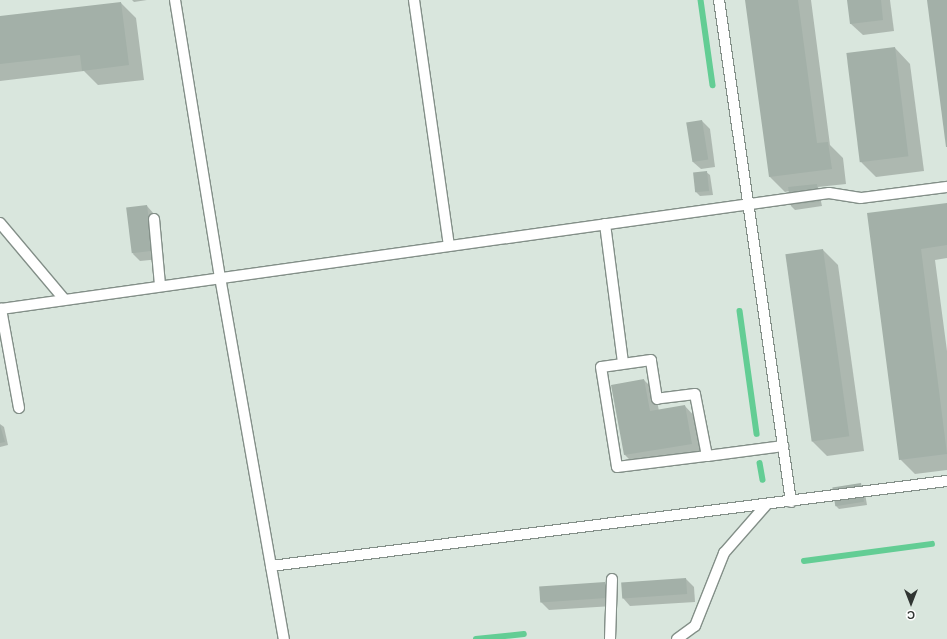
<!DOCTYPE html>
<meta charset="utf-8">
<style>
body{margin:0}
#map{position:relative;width:947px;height:639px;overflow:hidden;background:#d9e6dd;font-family:Helvetica,sans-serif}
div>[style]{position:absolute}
.shadow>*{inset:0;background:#0003}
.stream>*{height:5.5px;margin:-2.75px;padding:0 2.75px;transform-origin:2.75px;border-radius:2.75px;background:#63cd94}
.building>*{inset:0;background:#a3b0a8;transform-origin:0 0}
.roads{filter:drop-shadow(1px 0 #838f88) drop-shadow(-1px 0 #838f88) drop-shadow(0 1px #838f88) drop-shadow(0 -1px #838f88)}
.lane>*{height:10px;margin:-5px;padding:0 5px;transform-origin:5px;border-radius:5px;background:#fff}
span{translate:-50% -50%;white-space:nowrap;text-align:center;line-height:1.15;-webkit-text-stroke:4px #fff;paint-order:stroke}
.north{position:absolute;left:891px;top:583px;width:40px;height:40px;-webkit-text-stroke:3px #fff;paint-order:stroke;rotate:180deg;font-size:11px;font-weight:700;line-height:16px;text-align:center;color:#303532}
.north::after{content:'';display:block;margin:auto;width:14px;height:18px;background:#303532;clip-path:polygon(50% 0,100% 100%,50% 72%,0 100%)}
</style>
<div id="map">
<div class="shadow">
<div style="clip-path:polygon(132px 0,147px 0,134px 2px)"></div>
<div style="clip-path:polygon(746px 0,811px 0,830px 145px,843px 158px,846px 184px,818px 187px,822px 206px,795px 210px,791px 206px,789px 191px,785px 192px,770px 177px)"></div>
<div style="clip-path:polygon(848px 0,890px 0,894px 31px,863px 35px,851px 24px)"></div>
<div style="clip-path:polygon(121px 3px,136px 18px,144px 80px,98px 85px,84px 71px,0 81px,0 17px)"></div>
<div style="clip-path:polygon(895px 48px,910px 64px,924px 171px,876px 177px,861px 162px)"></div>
<div style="clip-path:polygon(702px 121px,710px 129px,715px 167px,701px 169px,693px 162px)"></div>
<div style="clip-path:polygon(706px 172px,710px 175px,713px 195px,700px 196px,696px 192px)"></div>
<div style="clip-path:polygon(947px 204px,947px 258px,935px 260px,947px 351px,947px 470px,915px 474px,900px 459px,868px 214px)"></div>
<div style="clip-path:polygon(147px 206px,154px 214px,160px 259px,140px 261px,133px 254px)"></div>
<div style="clip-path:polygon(823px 250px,838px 265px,864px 451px,827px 456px,812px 441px)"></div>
<div style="clip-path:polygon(644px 380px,655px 391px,659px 411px,685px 406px,696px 418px,703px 455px,637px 467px,625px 455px)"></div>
<div style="clip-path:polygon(0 424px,4px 427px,8px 445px,0 447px)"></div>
<div style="clip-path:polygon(860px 484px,864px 488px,867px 505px,839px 509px,836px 506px)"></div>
<div style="clip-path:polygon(686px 579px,694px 587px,695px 602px,630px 606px,623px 598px)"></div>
<div style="clip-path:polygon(604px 583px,612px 591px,613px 606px,549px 610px,541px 602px)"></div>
</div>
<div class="stream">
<div style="left:701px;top:0;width:86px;rotate:82deg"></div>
<div style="left:740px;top:311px;width:124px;rotate:82.1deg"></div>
<div style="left:760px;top:463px;width:17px;rotate:80deg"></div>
<div style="left:804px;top:561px;width:129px;rotate:-7.6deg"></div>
<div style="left:476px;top:639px;width:48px;rotate:-5.9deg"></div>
</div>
<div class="building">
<div style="clip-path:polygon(745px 0,798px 0,817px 143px,828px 142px,832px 169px,769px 177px)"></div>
<div style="clip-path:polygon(847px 0,881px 0,883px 20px,850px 24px)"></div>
<div style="clip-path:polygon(927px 0,947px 0,947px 147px,946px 147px)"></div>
<div style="clip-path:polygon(121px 2px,129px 65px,82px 71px,80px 55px,0 64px,0 16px)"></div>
<div style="left:895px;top:47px;width:110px;height:49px;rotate:83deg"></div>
<div style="left:702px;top:120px;width:40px;height:16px;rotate:81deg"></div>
<div style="left:707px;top:171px;width:20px;height:14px;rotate:84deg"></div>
<div style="left:817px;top:184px;width:18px;height:29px;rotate:84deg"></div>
<div style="clip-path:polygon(947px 203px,947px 245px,921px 249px,947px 454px,899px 460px,867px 213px)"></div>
<div style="left:147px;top:205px;width:46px;height:21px;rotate:83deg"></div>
<div style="left:823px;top:249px;width:189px;height:38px;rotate:82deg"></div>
<div style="clip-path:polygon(644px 379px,650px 411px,685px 405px,692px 444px,624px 455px,611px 385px)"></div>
<div style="clip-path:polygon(0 425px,5px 442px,0 443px)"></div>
<div style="left:861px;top:483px;width:19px;height:29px;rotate:81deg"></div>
<div style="left:686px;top:578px;width:16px;height:65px;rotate:86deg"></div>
<div style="left:605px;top:582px;width:16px;height:66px;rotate:86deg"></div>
</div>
<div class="roads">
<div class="lane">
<div style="left:175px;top:0;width:281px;rotate:80.8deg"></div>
<div style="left:220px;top:277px;width:368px;rotate:80deg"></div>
<div style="left:414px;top:0;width:248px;rotate:81.9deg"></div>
<div style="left:719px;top:0;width:507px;rotate:81.84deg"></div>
<div style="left:154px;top:219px;width:66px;rotate:84.8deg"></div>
<div style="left:0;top:223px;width:99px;rotate:49.9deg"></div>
<div style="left:605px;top:224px;width:140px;rotate:82.6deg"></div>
<div style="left:19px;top:408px;width:101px;rotate:-100.3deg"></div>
<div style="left:1px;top:309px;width:836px;rotate:-7.98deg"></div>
<div style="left:829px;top:193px;width:32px;rotate:9deg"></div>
<div style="left:861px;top:198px;width:87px;rotate:-7.3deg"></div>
<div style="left:707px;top:456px;width:63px;rotate:-101deg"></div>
<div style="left:695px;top:394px;width:38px;rotate:173deg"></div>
<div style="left:657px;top:399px;width:39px;rotate:-99deg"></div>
<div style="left:651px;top:360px;width:50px;rotate:172deg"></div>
<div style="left:601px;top:367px;width:101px;rotate:80.9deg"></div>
<div style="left:617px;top:467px;width:91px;rotate:-7deg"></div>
<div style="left:707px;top:456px;width:77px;rotate:-7.5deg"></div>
<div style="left:271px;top:566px;width:681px;rotate:-7.17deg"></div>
<div style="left:610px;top:639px;width:60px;rotate:-88.1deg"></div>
<div style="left:677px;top:639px;width:22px;rotate:-36deg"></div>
<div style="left:695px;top:626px;width:79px;rotate:-68.3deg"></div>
<div style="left:724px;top:553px;width:64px;rotate:-48.8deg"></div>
</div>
</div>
<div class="north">С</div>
</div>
